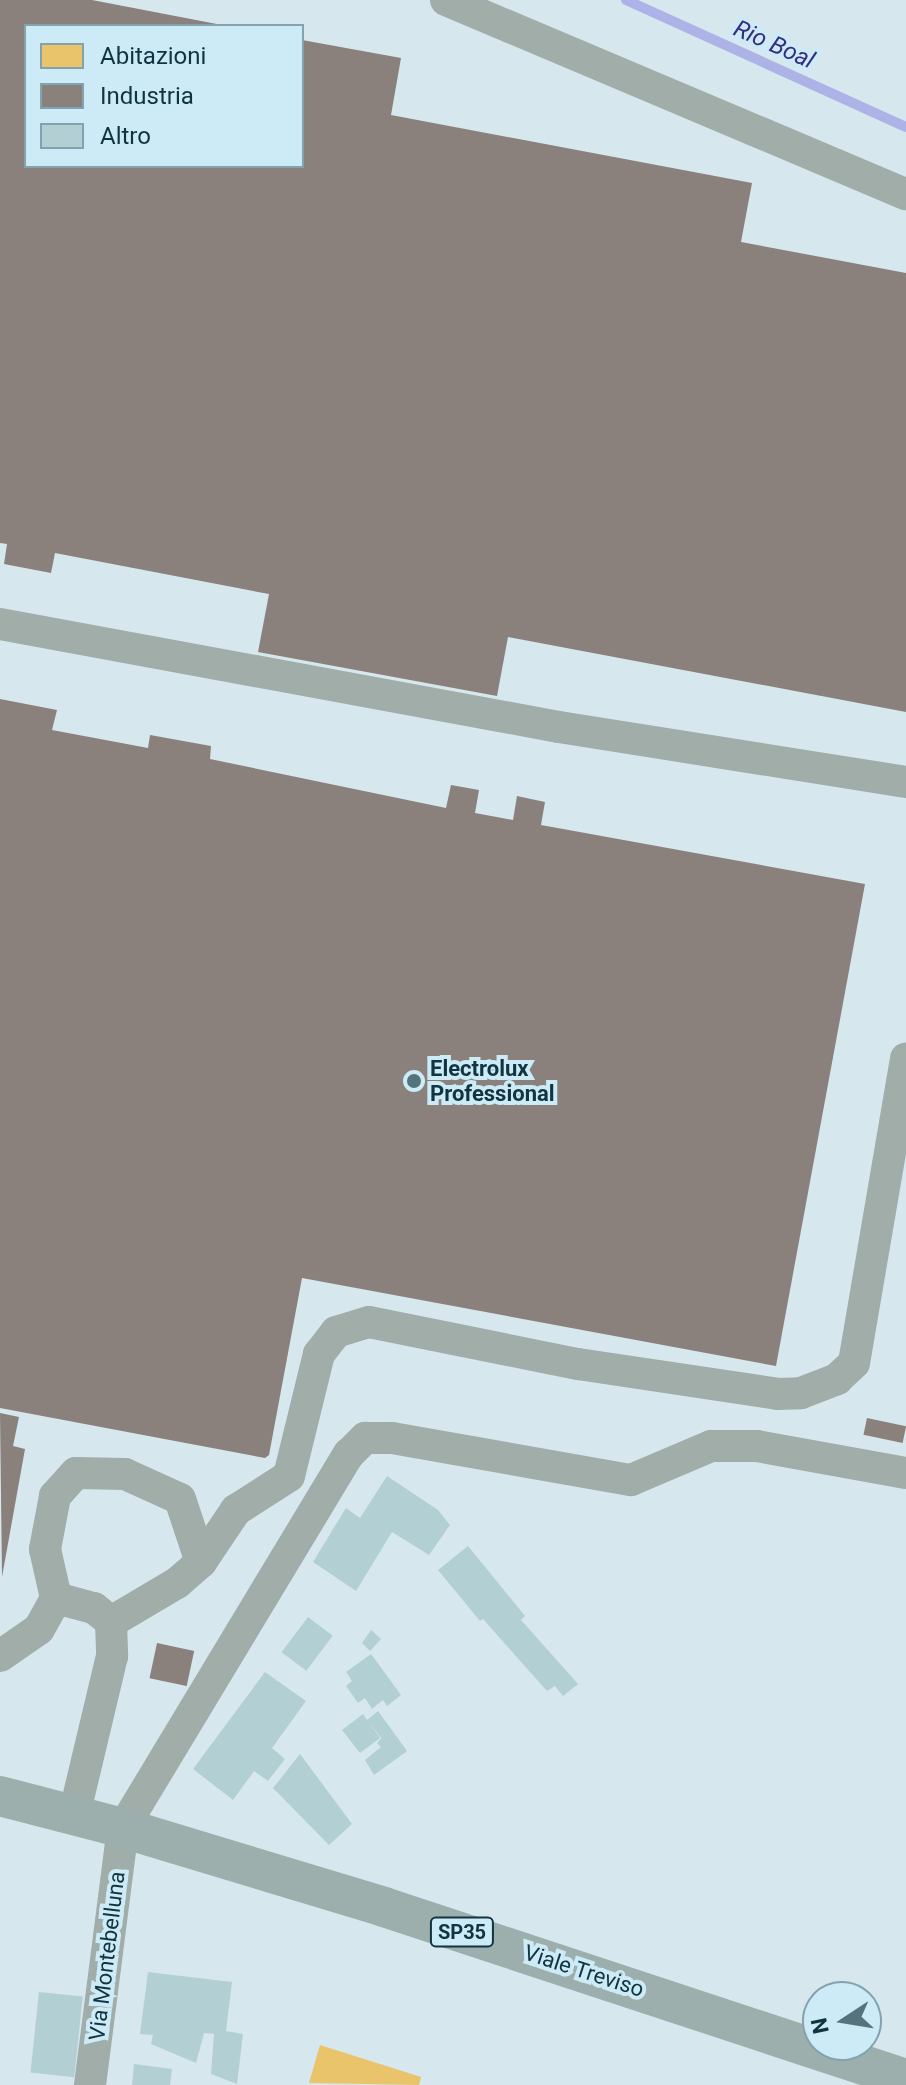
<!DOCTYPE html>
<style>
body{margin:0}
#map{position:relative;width:906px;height:2085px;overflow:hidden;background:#d6e7ed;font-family:Roboto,sans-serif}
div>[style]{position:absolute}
.homes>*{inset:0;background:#e9c46a}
.industry>*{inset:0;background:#8a817c;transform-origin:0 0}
.stream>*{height:10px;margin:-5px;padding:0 5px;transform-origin:5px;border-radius:5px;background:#adb3e7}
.building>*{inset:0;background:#b2d0d4;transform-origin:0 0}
.minor>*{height:32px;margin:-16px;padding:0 16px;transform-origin:16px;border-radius:16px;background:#a0ada8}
.major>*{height:40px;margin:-20px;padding:0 20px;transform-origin:20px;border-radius:20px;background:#9dafac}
.dots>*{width:22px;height:22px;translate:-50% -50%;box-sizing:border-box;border:4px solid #ccebf7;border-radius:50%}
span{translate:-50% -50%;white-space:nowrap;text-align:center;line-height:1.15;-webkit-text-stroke:8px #ccebf7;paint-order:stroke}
.shield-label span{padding:2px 6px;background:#ccebf7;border:2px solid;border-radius:6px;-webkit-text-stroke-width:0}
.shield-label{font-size:20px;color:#103440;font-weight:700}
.poi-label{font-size:22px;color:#103440;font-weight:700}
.left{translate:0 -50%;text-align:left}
.street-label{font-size:22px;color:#103440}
.water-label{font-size:24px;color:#372d80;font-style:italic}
.legend{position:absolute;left:24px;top:24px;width:280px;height:144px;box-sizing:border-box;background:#ccebf7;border:2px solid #81a2ae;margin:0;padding:10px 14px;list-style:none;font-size:24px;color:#103440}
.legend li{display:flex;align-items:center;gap:16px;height:40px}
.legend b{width:40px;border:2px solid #81a2ae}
.north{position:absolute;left:802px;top:1981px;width:80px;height:80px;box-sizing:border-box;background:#ccebf7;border:2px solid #81a2ae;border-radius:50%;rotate:258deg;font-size:22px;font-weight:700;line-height:32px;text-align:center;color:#103440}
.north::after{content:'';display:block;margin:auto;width:28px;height:36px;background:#55737d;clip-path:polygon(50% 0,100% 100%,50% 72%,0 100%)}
</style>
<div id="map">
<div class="homes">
<div style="clip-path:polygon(320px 2045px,421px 2077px,419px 2085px,309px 2083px)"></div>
</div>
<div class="industry">
<div style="clip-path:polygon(0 0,92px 0,222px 25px,26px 26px,26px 166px,302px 166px,302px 40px,401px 58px,391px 115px,752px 183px,741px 242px,906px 273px,906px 712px,508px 637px,497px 696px,258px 652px,269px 594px,55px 553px,51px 573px,4px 564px,7px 544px,0 543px)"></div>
<div style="clip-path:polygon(0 699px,57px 710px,52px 730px,148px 748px,150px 735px,211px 746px,210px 759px,446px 808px,451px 785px,479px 790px,475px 813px,513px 820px,517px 796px,545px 802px,541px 825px,865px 884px,776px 1366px,302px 1278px,269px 1455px,265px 1458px,0 1408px)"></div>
<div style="clip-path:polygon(0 1413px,19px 1417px,13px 1446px,25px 1449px,2px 1577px)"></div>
<div style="left:867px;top:1418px;width:40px;height:17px;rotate:12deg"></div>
<div style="left:157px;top:1643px;width:38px;height:36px;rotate:12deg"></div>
</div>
<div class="stream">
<div style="left:626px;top:0;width:307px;rotate:24.4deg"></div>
</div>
<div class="building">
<div style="clip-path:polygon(387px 1476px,438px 1510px,450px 1525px,429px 1555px,392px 1532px,356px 1591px,313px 1562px,346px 1508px,360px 1518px)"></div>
<div style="clip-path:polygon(468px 1546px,525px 1616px,521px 1620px,578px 1684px,563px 1696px,555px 1686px,547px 1691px,483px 1619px,480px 1621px,438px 1570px)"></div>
<div style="left:308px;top:1617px;width:31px;height:44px;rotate:37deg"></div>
<div style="clip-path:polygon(371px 1630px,381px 1639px,370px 1651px,362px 1643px)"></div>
<div style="clip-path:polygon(371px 1654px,401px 1695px,387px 1706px,383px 1700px,372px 1709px,365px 1698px,358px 1703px,346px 1686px,352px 1681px,346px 1672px)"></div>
<div style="clip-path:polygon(265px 1672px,306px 1701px,272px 1748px,285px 1759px,268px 1781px,254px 1771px,233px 1800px,193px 1769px)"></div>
<div style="clip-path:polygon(378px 1711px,407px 1751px,374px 1775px,365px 1760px,381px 1747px,377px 1743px,384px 1735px,381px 1738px,369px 1722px,380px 1738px,360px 1753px,342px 1730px,363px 1714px,367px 1720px)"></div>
<div style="clip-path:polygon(300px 1754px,352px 1824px,329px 1845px,273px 1788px)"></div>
<div style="clip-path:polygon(148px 1972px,232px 1982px,226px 2031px,243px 2034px,237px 2084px,211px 2074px,214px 2034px,204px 2033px,196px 2063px,151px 2044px,153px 2035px,140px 2034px)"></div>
<div style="left:39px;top:1992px;width:44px;height:81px;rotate:6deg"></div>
<div style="clip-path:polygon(134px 2064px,172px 2069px,170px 2085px,132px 2085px)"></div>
</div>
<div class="minor">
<div style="left:446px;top:0;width:499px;rotate:22.9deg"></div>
<div style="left:0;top:624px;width:568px;rotate:10.44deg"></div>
<div style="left:559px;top:727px;width:351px;rotate:9deg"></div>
<div style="left:56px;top:1598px;width:50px;rotate:-102.7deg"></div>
<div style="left:45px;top:1549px;width:54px;rotate:-79.3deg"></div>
<div style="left:55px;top:1496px;width:31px;rotate:-48deg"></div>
<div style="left:76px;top:1473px;width:49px;rotate:1.2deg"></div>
<div style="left:125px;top:1474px;width:60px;rotate:24.4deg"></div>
<div style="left:180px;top:1499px;width:66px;rotate:71.6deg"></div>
<div style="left:111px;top:1622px;width:77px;rotate:-30.6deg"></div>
<div style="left:177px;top:1583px;width:32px;rotate:-41deg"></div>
<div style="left:201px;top:1562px;width:63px;rotate:-56.1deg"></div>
<div style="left:236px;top:1510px;width:63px;rotate:-32.7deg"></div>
<div style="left:289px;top:1476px;width:126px;rotate:-76.2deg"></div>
<div style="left:319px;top:1354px;width:28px;rotate:-52deg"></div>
<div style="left:336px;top:1332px;width:34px;rotate:-17deg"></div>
<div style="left:369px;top:1322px;width:213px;rotate:11.4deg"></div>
<div style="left:578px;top:1364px;width:202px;rotate:8.5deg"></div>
<div style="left:778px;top:1394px;width:23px;rotate:-2deg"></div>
<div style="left:801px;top:1393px;width:39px;rotate:-21deg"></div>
<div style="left:837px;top:1379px;width:23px;rotate:-43deg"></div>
<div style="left:854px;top:1363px;width:309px;rotate:-80.3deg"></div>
<div style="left:0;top:1656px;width:47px;rotate:-34.7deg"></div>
<div style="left:39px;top:1629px;width:35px;rotate:-61deg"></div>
<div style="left:56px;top:1598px;width:39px;rotate:15deg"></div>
<div style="left:94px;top:1608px;width:22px;rotate:39deg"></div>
<div style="left:111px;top:1622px;width:34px;rotate:88deg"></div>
<div style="left:112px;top:1656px;width:163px;rotate:103.4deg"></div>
<div style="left:90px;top:2085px;width:259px;rotate:-82.7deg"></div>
<div style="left:123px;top:1828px;width:437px;rotate:-58.9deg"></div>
<div style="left:349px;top:1454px;width:23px;rotate:-45deg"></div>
<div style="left:365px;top:1438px;width:27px"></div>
<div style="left:392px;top:1438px;width:243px;rotate:10deg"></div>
<div style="left:631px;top:1480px;width:87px;rotate:-23deg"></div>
<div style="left:711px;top:1446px;width:46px"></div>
<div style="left:757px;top:1446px;width:151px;rotate:10.3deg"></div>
</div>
<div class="major">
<div style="left:0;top:1796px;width:127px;rotate:14.6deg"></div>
<div style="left:123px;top:1828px;width:273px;rotate:16.8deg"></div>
<div style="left:384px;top:1907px;width:550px;rotate:18.24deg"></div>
</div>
<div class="dots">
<div style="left:414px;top:1081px;background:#55737d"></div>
</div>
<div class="shield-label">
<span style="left:462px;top:1932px">SP35</span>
</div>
<div class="poi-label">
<span class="left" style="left:430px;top:1081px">Electrolux<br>Professional</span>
</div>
<div class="street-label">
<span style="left:107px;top:1956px;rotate:-83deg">Via Montebelluna</span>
<span style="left:584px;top:1971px;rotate:18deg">Viale Treviso</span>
</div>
<div class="water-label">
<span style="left:774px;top:45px;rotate:24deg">Rio Boal</span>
</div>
<ul class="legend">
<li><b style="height:22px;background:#e9c46a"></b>Abitazioni</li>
<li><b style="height:22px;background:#8a817c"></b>Industria</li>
<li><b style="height:22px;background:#b2d0d4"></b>Altro</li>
</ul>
<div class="north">N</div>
</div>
